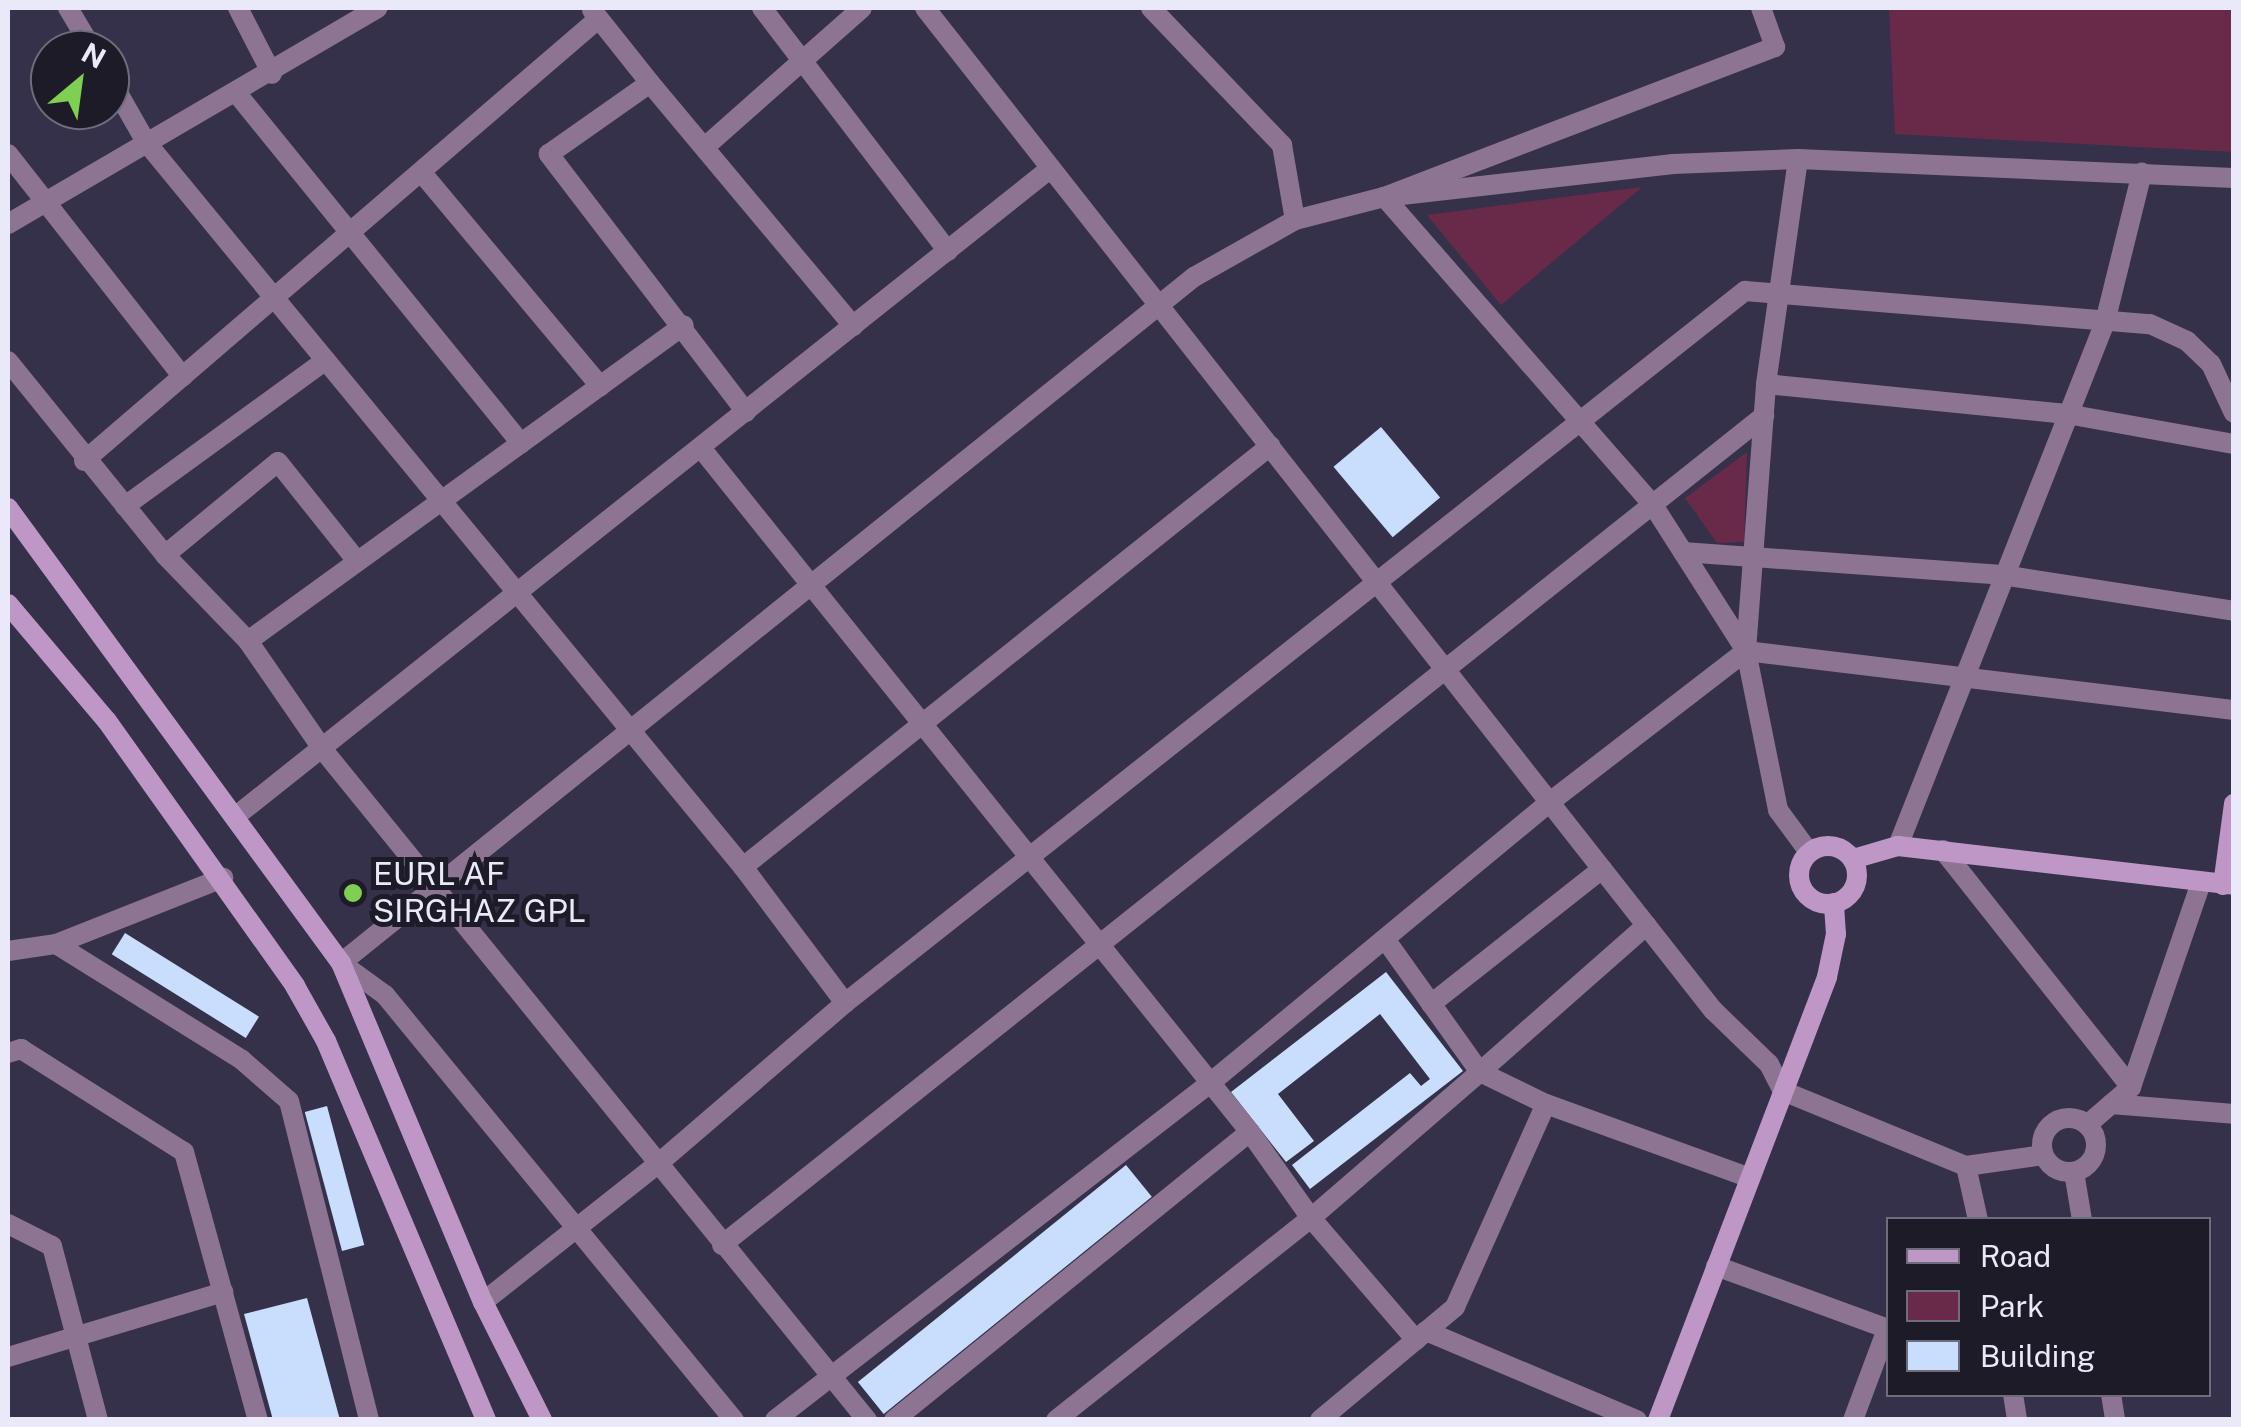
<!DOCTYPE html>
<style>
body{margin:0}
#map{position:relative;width:2241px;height:1427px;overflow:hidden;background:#35314b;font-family:"Public Sans",sans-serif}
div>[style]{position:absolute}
.green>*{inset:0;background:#692a4a}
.building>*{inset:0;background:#c9ddfc;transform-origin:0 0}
.street>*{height:20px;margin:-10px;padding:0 10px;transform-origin:10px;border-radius:10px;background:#8d7492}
.street>.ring{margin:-10px;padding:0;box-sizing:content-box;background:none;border:20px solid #8d7492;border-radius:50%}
.secondary>*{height:20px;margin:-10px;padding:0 10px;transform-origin:10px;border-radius:10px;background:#bf97c7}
.secondary>.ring{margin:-10px;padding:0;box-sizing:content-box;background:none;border:20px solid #bf97c7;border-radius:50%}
.dots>*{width:28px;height:28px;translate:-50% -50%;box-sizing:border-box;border:5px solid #1c1b27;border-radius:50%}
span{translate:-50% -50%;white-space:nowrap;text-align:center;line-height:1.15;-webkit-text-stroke:10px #1c1b27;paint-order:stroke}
.poi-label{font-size:32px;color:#eae9f9}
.left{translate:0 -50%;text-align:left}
.frame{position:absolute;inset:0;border:10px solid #eae9f9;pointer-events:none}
.legend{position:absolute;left:1886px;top:1217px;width:325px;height:180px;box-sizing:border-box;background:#1c1b27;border:2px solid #6e6d7b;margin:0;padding:12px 18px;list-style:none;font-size:30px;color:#eae9f9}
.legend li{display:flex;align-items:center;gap:20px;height:50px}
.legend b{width:50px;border:2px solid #6e6d7b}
.north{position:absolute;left:30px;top:30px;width:100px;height:100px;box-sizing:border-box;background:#1c1b27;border:2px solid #6e6d7b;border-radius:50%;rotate:29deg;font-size:28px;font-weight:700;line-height:40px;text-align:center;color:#eae9f9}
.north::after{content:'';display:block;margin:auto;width:35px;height:45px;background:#7fd052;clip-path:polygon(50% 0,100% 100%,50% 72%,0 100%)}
</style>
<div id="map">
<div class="green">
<div style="clip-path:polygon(1889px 8px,2233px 8px,2233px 152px,1895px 134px)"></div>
<div style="clip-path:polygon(1642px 187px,1501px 305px,1427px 215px)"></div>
<div style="clip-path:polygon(1747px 452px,1744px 542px,1717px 543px,1685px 498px)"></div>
</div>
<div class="building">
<div style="left:1381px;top:427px;width:92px;height:62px;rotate:50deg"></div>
<div style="left:125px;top:933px;width:158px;height:25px;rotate:32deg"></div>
<div style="clip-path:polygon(1386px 972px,1463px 1071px,1310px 1189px,1292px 1165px,1410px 1073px,1421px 1086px,1430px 1079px,1380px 1014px,1278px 1094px,1314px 1141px,1286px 1162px,1231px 1092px)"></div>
<div style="left:327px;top:1106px;width:144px;height:23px;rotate:75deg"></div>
<div style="left:1126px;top:1165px;width:41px;height:345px;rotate:51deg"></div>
<div style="clip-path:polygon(307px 1298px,340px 1420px,273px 1420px,244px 1314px)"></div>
</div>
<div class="street">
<div style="left:68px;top:8px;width:49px;rotate:59.2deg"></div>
<div style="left:238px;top:8px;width:74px;rotate:62.7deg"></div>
<div style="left:762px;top:8px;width:306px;rotate:52.6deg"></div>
<div style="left:925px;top:8px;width:1275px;rotate:51.82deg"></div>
<div style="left:1713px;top:1010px;width:78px;rotate:44deg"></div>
<div style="left:1769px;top:1064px;width:30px;rotate:63deg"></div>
<div style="left:1783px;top:1091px;width:198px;rotate:22.3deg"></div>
<div style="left:1966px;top:1166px;width:78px;rotate:-8.1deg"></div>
<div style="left:1151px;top:8px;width:190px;rotate:46.3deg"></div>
<div style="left:1282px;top:145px;width:76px;rotate:80.2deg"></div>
<div style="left:592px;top:10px;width:93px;rotate:51.5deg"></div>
<div style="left:110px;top:79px;width:73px;rotate:60.3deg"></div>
<div style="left:146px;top:142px;width:939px;rotate:50.53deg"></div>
<div style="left:743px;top:867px;width:170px;rotate:53.1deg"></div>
<div style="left:238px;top:95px;width:449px;rotate:50.9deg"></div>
<div style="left:706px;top:146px;width:208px;rotate:-41.5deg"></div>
<div style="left:8px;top:154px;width:283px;rotate:51.9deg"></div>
<div style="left:422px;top:173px;width:278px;rotate:50.1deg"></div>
<div style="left:8px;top:224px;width:428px;rotate:-30.3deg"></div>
<div style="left:8px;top:361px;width:250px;rotate:51deg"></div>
<div style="left:165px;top:555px;width:120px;rotate:46deg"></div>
<div style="left:248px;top:641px;width:134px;rotate:55.4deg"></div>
<div style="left:324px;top:751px;width:862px;rotate:50.94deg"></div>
<div style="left:1766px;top:384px;width:227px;rotate:-81.9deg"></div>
<div style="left:746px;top:412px;width:325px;rotate:-127.4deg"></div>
<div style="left:549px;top:154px;width:123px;rotate:-35.1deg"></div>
<div style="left:650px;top:83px;width:317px;rotate:50.1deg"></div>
<div style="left:701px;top:448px;width:877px;rotate:51.25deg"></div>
<div style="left:1250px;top:1132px;width:105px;rotate:54.7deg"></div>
<div style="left:1311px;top:1218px;width:161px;rotate:49.3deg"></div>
<div style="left:84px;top:461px;width:678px;rotate:-40.69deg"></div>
<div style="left:125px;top:506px;width:248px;rotate:-36deg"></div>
<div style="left:1683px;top:552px;width:320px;rotate:4.1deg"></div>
<div style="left:2002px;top:575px;width:235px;rotate:8.8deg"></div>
<div style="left:165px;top:555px;width:146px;rotate:-39.5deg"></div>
<div style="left:278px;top:462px;width:127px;rotate:51.4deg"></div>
<div style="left:248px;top:641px;width:538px;rotate:-35.93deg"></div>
<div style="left:1746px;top:651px;width:173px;rotate:-122.5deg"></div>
<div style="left:1653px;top:505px;width:409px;rotate:-131.1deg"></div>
<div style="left:1384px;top:197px;width:419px;rotate:-21deg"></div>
<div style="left:1775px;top:47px;width:41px;rotate:-109.7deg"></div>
<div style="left:1746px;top:651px;width:268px;rotate:-85.7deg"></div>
<div style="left:1766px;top:384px;width:302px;rotate:5.7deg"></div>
<div style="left:2067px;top:414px;width:170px;rotate:10.2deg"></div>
<div style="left:1746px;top:651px;width:492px;rotate:6.9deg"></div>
<div style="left:236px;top:816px;width:1041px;rotate:-38.49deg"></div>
<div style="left:1898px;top:846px;width:563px;rotate:-68.44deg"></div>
<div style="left:2105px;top:322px;width:154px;rotate:-76.1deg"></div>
<div style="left:1943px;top:850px;width:303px;rotate:51.6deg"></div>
<div style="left:2131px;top:1087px;width:58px;rotate:139.2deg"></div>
<div style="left:743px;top:867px;width:675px;rotate:-38.62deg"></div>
<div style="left:1385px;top:939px;width:163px;rotate:54.5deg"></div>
<div style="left:1480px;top:1072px;width:222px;rotate:-41.4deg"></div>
<div style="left:56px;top:944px;width:180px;rotate:-21.6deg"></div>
<div style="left:8px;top:951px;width:49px;rotate:-8.3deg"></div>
<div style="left:56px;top:944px;width:219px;rotate:31.9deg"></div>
<div style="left:242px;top:1060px;width:62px;rotate:41.1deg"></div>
<div style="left:289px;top:1101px;width:329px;rotate:75.9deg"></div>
<div style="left:1431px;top:1004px;width:218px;rotate:-38.3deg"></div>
<div style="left:8px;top:1053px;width:14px;rotate:-17deg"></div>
<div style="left:21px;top:1049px;width:193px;rotate:32.3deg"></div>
<div style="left:184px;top:1152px;width:278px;rotate:74.6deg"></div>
<div style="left:2131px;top:1087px;width:217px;rotate:-71.1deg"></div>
<div style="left:2111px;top:1104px;width:123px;rotate:4.6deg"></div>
<div class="ring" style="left:2042px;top:1118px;width:34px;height:34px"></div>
<div style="left:1966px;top:1166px;width:55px;rotate:77.5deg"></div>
<div style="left:2074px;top:1172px;width:49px;rotate:80.5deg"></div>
<div style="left:8px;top:1224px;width:49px;rotate:26.6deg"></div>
<div style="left:52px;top:1246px;width:180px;rotate:75.2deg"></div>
<div style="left:722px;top:1245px;width:1332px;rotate:-38.51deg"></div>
<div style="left:1716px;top:1266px;width:183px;rotate:20.1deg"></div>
<div style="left:483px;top:1302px;width:224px;rotate:-38.3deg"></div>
<div style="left:659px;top:1163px;width:245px;rotate:-40.7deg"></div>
<div style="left:845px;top:1003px;width:1148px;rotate:-38.35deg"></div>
<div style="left:1745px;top:291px;width:406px;rotate:4.7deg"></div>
<div style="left:2150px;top:324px;width:41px;rotate:24.7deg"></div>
<div style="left:2187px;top:341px;width:33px;rotate:44deg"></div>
<div style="left:2211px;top:364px;width:54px;rotate:64.9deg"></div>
<div style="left:1426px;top:1331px;width:229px;rotate:22.9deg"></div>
<div style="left:8px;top:1357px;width:225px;rotate:-16.8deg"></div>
<div style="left:2013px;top:1394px;width:26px;rotate:81deg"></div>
<div style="left:2111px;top:1394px;width:26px;rotate:81deg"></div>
<div style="left:734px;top:1420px;width:550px;rotate:-129.39deg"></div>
<div style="left:385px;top:995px;width:54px;rotate:-144deg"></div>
<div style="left:341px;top:963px;width:1095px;rotate:-38.81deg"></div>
<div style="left:1194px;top:277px;width:116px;rotate:-29.4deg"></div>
<div style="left:1295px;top:220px;width:92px;rotate:-14.5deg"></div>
<div style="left:1384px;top:197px;width:291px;rotate:-6.5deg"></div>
<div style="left:1673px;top:164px;width:125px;rotate:-2.3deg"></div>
<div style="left:1798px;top:159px;width:436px;rotate:2.5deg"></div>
<div style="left:775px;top:1420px;width:549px;rotate:-37.75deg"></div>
<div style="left:1209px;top:1084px;width:442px;rotate:-39.6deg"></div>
<div style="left:1550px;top:802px;width:247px;rotate:-37.6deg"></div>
<div style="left:1746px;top:651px;width:162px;rotate:78.6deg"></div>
<div style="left:1778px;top:810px;width:52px;rotate:53.6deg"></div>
<div style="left:894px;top:1420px;width:458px;rotate:-39deg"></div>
<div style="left:1056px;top:1420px;width:325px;rotate:-38.4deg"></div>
<div style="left:1311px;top:1218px;width:223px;rotate:-40.8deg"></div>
<div style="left:1480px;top:1072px;width:73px;rotate:25.9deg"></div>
<div style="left:1546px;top:1104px;width:217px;rotate:19.9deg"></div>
<div style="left:1320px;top:1420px;width:176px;rotate:-39.9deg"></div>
<div style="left:1455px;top:1307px;width:222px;rotate:-65.9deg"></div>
<div style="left:1853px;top:1420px;width:97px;rotate:-69.5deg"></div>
</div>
<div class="secondary">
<div style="left:8px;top:508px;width:564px;rotate:53.8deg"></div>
<div style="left:341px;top:963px;width:368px;rotate:67.3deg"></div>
<div style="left:483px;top:1302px;width:132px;rotate:63.4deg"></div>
<div style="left:8px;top:604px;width:153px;rotate:49.8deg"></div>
<div style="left:107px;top:721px;width:325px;rotate:54.6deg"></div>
<div style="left:295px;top:986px;width:63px;rotate:60.6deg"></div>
<div style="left:326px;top:1041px;width:411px;rotate:67.1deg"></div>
<div class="ring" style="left:1799px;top:846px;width:38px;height:38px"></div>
<div style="left:1853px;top:859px;width:47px;rotate:-16.1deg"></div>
<div style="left:1898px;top:846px;width:338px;rotate:6.6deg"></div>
<div style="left:2223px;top:885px;width:82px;rotate:-82.3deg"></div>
<div style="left:1658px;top:1420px;width:474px;rotate:-69.1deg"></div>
<div style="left:1827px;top:977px;width:44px;rotate:-78.2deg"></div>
<div style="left:1836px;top:934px;width:31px;rotate:-94deg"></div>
</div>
<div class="dots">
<div style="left:353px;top:893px;background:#7fd052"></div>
</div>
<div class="poi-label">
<span class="left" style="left:373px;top:893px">EURL AF<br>SIRGHAZ GPL</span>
</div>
<div class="frame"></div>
<ul class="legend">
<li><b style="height:12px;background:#bf97c7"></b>Road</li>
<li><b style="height:28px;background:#692a4a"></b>Park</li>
<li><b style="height:28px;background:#c9ddfc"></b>Building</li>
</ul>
<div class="north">N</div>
</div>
